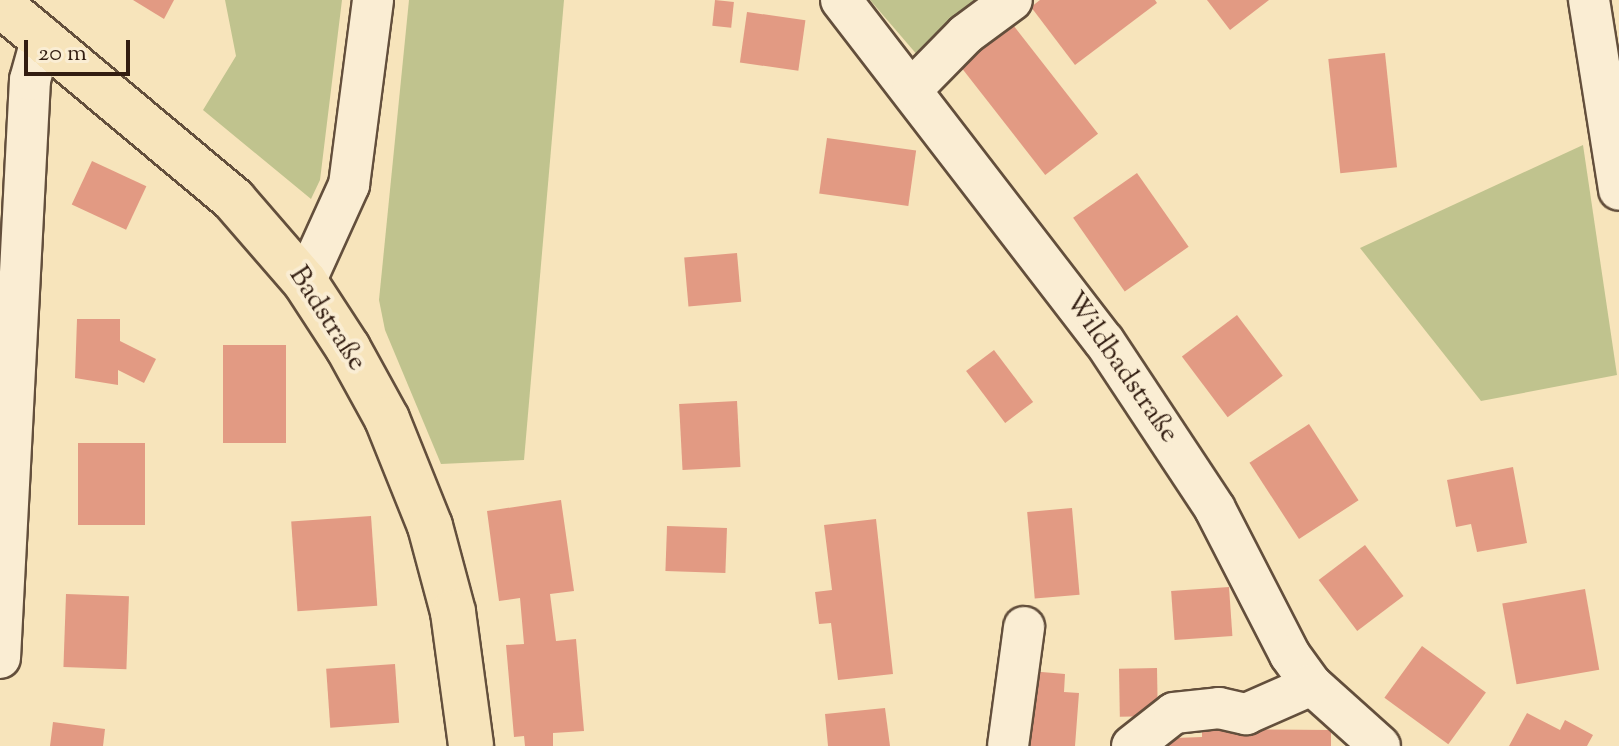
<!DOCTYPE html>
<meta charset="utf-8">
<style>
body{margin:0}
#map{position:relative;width:1619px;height:746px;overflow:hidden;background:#f7e4bb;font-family:"Sorts Mill Goudy",serif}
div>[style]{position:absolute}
.green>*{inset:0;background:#c0c38e}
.building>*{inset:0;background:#e29a83;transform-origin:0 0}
.roads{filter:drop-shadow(2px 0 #634f3c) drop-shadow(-2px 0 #634f3c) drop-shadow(0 2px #634f3c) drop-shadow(0 -2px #634f3c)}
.minor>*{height:40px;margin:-20px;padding:0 20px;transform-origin:20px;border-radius:20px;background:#faedd3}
.major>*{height:44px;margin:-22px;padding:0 22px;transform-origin:22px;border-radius:22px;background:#f7e4bb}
span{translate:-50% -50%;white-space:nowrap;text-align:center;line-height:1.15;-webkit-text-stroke:8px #faedd3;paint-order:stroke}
.street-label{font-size:28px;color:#321d11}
.scale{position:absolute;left:24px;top:40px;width:106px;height:36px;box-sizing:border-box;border:4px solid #321d11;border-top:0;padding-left:10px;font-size:24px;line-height:28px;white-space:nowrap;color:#321d11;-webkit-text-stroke:6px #faedd3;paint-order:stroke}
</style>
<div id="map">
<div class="green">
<div style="clip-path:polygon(225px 0,342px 0,320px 180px,311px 199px,203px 110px,236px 56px)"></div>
<div style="clip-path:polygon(409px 0,564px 0,524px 460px,441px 464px,385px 330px,379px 300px)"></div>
<div style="clip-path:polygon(870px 0,976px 0,919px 57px)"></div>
<div style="clip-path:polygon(1583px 145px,1617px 375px,1481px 401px,1360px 248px)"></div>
</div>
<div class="building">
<div style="clip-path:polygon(133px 0,174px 0,164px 19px)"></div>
<div style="left:715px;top:0;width:19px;height:26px;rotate:6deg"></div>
<div style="clip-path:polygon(1040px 0,1155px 0,1157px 3px,1075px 65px,1031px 7px)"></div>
<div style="clip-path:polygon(1207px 0,1269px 0,1230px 30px)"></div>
<div style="left:747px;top:12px;width:59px;height:51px;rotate:8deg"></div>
<div style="left:1010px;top:21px;width:143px;height:67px;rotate:52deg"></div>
<div style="left:1385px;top:53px;width:115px;height:57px;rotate:84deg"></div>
<div style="left:827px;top:138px;width:90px;height:56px;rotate:8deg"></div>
<div style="left:92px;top:161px;width:60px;height:48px;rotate:25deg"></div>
<div style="left:1137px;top:173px;width:90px;height:78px;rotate:55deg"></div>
<div style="left:737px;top:253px;width:49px;height:53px;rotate:85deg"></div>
<div style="left:1237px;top:315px;width:76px;height:69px;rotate:53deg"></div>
<div style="clip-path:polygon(77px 319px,120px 319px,120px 341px,156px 359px,144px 383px,118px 370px,118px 385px,75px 378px)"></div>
<div style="left:223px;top:345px;width:63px;height:98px"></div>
<div style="left:994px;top:350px;width:65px;height:35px;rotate:53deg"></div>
<div style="left:737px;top:401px;width:66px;height:58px;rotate:87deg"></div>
<div style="left:1309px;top:424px;width:91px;height:71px;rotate:57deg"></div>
<div style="left:78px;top:443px;width:67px;height:82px"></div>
<div style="clip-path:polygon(1513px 467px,1527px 543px,1477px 552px,1471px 524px,1456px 527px,1447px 480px)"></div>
<div style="clip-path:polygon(561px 500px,574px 591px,550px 594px,556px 641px,576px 639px,584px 731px,553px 733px,553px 746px,525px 746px,524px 736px,514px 737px,506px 645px,524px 644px,520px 598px,499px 601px,487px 511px)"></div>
<div style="left:1072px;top:508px;width:87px;height:45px;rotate:85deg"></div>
<div style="left:371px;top:516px;width:90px;height:80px;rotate:86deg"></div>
<div style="clip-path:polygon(876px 519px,893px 674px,838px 680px,831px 623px,819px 624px,815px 592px,832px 590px,824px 525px)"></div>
<div style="left:667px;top:526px;width:60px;height:45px;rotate:2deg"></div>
<div style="left:1365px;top:545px;width:64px;height:58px;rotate:53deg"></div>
<div style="left:1229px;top:587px;width:49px;height:58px;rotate:86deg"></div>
<div style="left:1585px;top:589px;width:82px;height:84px;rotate:80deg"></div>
<div style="left:66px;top:594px;width:63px;height:73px;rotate:2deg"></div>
<div style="left:1422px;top:646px;width:79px;height:64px;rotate:36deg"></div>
<div style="left:395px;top:664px;width:59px;height:69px;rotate:86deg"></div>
<div style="left:1157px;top:668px;width:48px;height:38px;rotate:89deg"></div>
<div style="clip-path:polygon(1030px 671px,1065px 674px,1064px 692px,1079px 693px,1075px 746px,1024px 746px)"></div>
<div style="clip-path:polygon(885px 708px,890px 746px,828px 746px,825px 714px)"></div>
<div style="clip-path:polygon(1527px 713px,1560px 730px,1565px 720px,1593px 735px,1587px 746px,1509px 746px)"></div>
<div style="clip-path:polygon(53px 722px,105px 729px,103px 746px,50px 746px)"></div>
<div style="clip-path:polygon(1202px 729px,1331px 730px,1331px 746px,1148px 746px,1148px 739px,1202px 737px)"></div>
</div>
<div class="roads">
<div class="minor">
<div style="left:841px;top:0;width:431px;rotate:52.4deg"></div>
<div style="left:1104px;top:341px;width:201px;rotate:56.5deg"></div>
<div style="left:1215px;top:509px;width:164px;rotate:62.8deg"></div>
<div style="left:1290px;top:655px;width:37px;rotate:54deg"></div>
<div style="left:1312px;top:685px;width:91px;rotate:41.9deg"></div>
<div style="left:1589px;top:0;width:192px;rotate:81deg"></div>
<div style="left:912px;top:89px;width:77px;rotate:-45.5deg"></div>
<div style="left:966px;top:34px;width:57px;rotate:-36.5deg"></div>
<div style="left:305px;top:282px;width:107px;rotate:-65.6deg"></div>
<div style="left:349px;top:185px;width:187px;rotate:-82.6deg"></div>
<div style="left:0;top:658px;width:579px;rotate:-87.03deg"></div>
<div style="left:30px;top:80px;width:45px;rotate:-74.4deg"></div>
<div style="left:1008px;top:746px;width:120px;rotate:-82.3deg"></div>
<div style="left:1132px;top:746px;width:53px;rotate:-38.2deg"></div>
<div style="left:1174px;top:713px;width:45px;rotate:-6.3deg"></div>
<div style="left:1219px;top:708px;width:28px;rotate:13deg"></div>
<div style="left:1246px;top:714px;width:72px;rotate:-23.7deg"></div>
</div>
<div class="major">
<div style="left:0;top:4px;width:305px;rotate:39.9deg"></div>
<div style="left:234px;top:200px;width:108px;rotate:49.1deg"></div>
<div style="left:305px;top:282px;width:79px;rotate:56.9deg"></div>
<div style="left:348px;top:348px;width:81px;rotate:61.2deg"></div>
<div style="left:387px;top:419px;width:115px;rotate:68.1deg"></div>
<div style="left:430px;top:526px;width:89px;rotate:75deg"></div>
<div style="left:453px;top:612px;width:135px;rotate:82.3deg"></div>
</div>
</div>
<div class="street-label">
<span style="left:327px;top:319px;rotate:57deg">Badstraße</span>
<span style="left:1121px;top:368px;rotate:55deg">Wildbadstraße</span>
</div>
<div class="scale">20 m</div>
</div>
